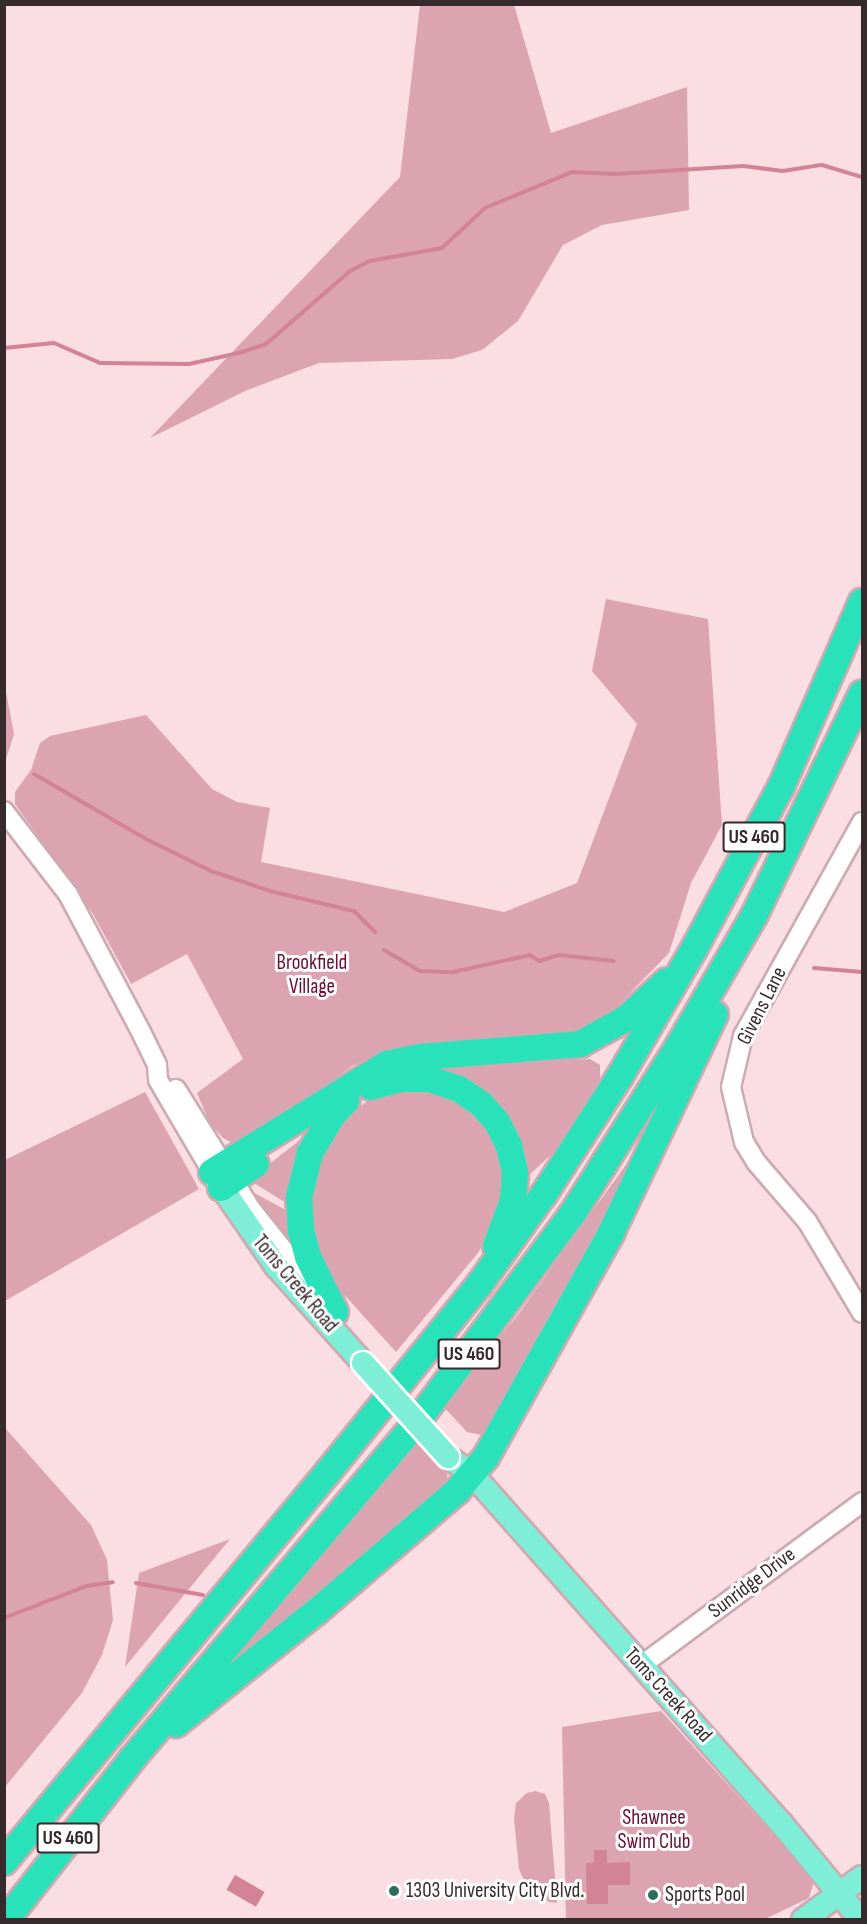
<!DOCTYPE html>
<style>
body{margin:0}
#map{position:relative;width:867px;height:1924px;overflow:hidden;background:#fadee4;font-family:"Sofia Sans Condensed",sans-serif}
div>[style]{position:absolute}
.green>*{inset:0;background:#dba4b0}
.water>*{inset:0;background:#d38396;transform-origin:0 0}
.stream>*{height:4px;margin:-2px;padding:0 2px;transform-origin:2px;border-radius:2px;background:#d38396}
.roads{filter:drop-shadow(2px 0 #ccabb1) drop-shadow(-2px 0 #ccabb1) drop-shadow(0 2px #ccabb1) drop-shadow(0 -2px #ccabb1)}
.minor>*{height:18px;margin:-9px;padding:0 9px;transform-origin:9px;border-radius:9px;background:#fff}
.major>*{height:22px;margin:-11px;padding:0 11px;transform-origin:11px;border-radius:11px;background:#7feed6}
.highway>*{height:26px;margin:-13px;padding:0 13px;transform-origin:13px;border-radius:13px;background:#2ae2ba}
.bridges{filter:drop-shadow(2px 0 #fff) drop-shadow(-2px 0 #fff) drop-shadow(0 2px #fff) drop-shadow(0 -2px #fff)}
.major-bridge>*{height:22px;margin:-11px;padding:0 11px;transform-origin:11px;border-radius:11px;background:#7feed6}
.dots>*{width:16px;height:16px;translate:-50% -50%;box-sizing:border-box;border:3px solid #fff;border-radius:50%}
span{translate:-50% -50%;white-space:nowrap;text-align:center;line-height:1.15;-webkit-text-stroke:6px #fff;paint-order:stroke}
.shield-label span{padding:2px 4px;background:#fff;border:2px solid;border-radius:4px;-webkit-text-stroke-width:0}
.shield-label{font-size:20px;color:#372a2c;font-weight:700}
.park-label{font-size:21px;color:#6d0d32}
.street-label{font-size:21px;color:#372a2c}
.poi-label{font-size:21px;color:#372a2c}
.left{translate:0 -50%;text-align:left}
.frame{position:absolute;inset:0;border:6px solid #372a2c;pointer-events:none}
</style>
<div id="map">
<div class="green">
<div style="clip-path:polygon(420px 5px,514px 5px,551px 133px,687px 87px,689px 210px,602px 225px,563px 245px,518px 321px,482px 350px,452px 359px,319px 363px,245px 391px,150px 438px,400px 177px)"></div>
<div style="clip-path:polygon(606px 599px,708px 619px,722px 825px,691px 883px,669px 953px,598px 1026px,558px 1035px,462px 1045px,427px 1042px,376px 1055px,352px 1066px,249px 1142px,234px 1144px,223px 1138px,210px 1124px,197px 1093px,243px 1059px,187px 954px,131px 984px,93px 914px,15px 804px,15px 792px,31px 770px,40px 743px,50px 736px,146px 715px,212px 789px,237px 802px,270px 808px,261px 862px,504px 912px,577px 883px,637px 724px,592px 671px)"></div>
<div style="clip-path:polygon(4px 681px,14px 734px,5px 762px,4px 762px)"></div>
<div style="clip-path:polygon(590px 1059px,600px 1065px,600px 1081px,555px 1151px,527px 1177px,520px 1142px,432px 1068px)"></div>
<div style="clip-path:polygon(402px 1090px,428px 1091px,453px 1099px,473px 1112px,498px 1150px,503px 1174px,493px 1227px,478px 1253px,396px 1352px,329px 1278px,312px 1229px,311px 1198px,321px 1158px,341px 1123px,353px 1110px,379px 1095px)"></div>
<div style="clip-path:polygon(145px 1092px,199px 1189px,5px 1301px,5px 1160px)"></div>
<div style="clip-path:polygon(314px 1129px,291px 1206px,249px 1180px)"></div>
<div style="clip-path:polygon(646px 1137px,491px 1428px,482px 1435px,467px 1432px,443px 1406px,517px 1316px)"></div>
<div style="clip-path:polygon(249px 1190px,291px 1213px,301px 1258px,279px 1230px)"></div>
<div style="clip-path:polygon(6px 1429px,91px 1525px,107px 1560px,113px 1620px,102px 1655px,82px 1693px,5px 1787px)"></div>
<div style="clip-path:polygon(418px 1441px,447px 1473px,448px 1482px,337px 1581px,229px 1667px)"></div>
<div style="clip-path:polygon(230px 1539px,125px 1667px,139px 1573px)"></div>
<div style="clip-path:polygon(661px 1711px,808px 1873px,814px 1881px,809px 1898px,765px 1919px,566px 1919px,562px 1727px)"></div>
<div style="clip-path:polygon(535px 1791px,545px 1794px,549px 1803px,557px 1903px,549px 1902px,527px 1887px,519px 1869px,514px 1819px,516px 1803px,527px 1793px)"></div>
</div>
<div class="water">
<div style="clip-path:polygon(594px 1850px,607px 1850px,607px 1863px,630px 1862px,630px 1885px,608px 1885px,608px 1904px,587px 1904px,586px 1863px,594px 1863px)"></div>
<div style="left:235px;top:1875px;width:34px;height:17px;rotate:30deg"></div>
</div>
<div class="stream">
<div style="left:4px;top:348px;width:50px;rotate:-5.7deg"></div>
<div style="left:54px;top:343px;width:50px;rotate:23.5deg"></div>
<div style="left:100px;top:363px;width:89px;rotate:0.6deg"></div>
<div style="left:189px;top:364px;width:51px;rotate:-12.4deg"></div>
<div style="left:239px;top:353px;width:28px;rotate:-18deg"></div>
<div style="left:266px;top:344px;width:111px;rotate:-41deg"></div>
<div style="left:350px;top:271px;width:22px;rotate:-27deg"></div>
<div style="left:370px;top:261px;width:73px;rotate:-10.2deg"></div>
<div style="left:442px;top:248px;width:59px;rotate:-42.9deg"></div>
<div style="left:485px;top:208px;width:94px;rotate:-22.5deg"></div>
<div style="left:572px;top:172px;width:44px;rotate:2.6deg"></div>
<div style="left:616px;top:174px;width:127px;rotate:-3.6deg"></div>
<div style="left:743px;top:166px;width:40px;rotate:7.1deg"></div>
<div style="left:783px;top:171px;width:39px;rotate:-9deg"></div>
<div style="left:822px;top:165px;width:42px;rotate:16.7deg"></div>
<div style="left:34px;top:774px;width:132px;rotate:30.1deg"></div>
<div style="left:148px;top:840px;width:70px;rotate:26.2deg"></div>
<div style="left:211px;top:871px;width:62px;rotate:18.7deg"></div>
<div style="left:270px;top:891px;width:86px;rotate:13.4deg"></div>
<div style="left:354px;top:911px;width:30px;rotate:45deg"></div>
<div style="left:384px;top:950px;width:42px;rotate:30.3deg"></div>
<div style="left:420px;top:971px;width:33px;rotate:2deg"></div>
<div style="left:453px;top:972px;width:79px;rotate:-12.4deg"></div>
<div style="left:530px;top:955px;width:11px;rotate:34deg"></div>
<div style="left:539px;top:961px;width:21px;rotate:-17deg"></div>
<div style="left:559px;top:955px;width:55px;rotate:6.2deg"></div>
<div style="left:814px;top:968px;width:48px;rotate:4.8deg"></div>
<div style="left:136px;top:1583px;width:68px;rotate:10.2deg"></div>
<div style="left:4px;top:1618px;width:88px;rotate:-21.3deg"></div>
<div style="left:86px;top:1586px;width:27px;rotate:-8deg"></div>
</div>
<div class="roads">
<div class="minor">
<div style="left:4px;top:811px;width:105px;rotate:52.4deg"></div>
<div style="left:68px;top:894px;width:158px;rotate:62.1deg"></div>
<div style="left:142px;top:1034px;width:34px;rotate:64deg"></div>
<div style="left:157px;top:1065px;width:15px;rotate:86deg"></div>
<div style="left:158px;top:1080px;width:107px;rotate:59.6deg"></div>
<div style="left:862px;top:822px;width:245px;rotate:119.1deg"></div>
<div style="left:743px;top:1036px;width:52px;rotate:103.2deg"></div>
<div style="left:731px;top:1087px;width:57px;rotate:76.7deg"></div>
<div style="left:744px;top:1142px;width:23px;rotate:59deg"></div>
<div style="left:756px;top:1162px;width:78px;rotate:49.2deg"></div>
<div style="left:807px;top:1221px;width:107px;rotate:59.1deg"></div>
<div style="left:176px;top:1089px;width:142px;rotate:58deg"></div>
<div style="left:251px;top:1209px;width:107px;rotate:51.4deg"></div>
<div style="left:642px;top:1665px;width:274px;rotate:-36.5deg"></div>
</div>
<div class="major">
<div style="left:212px;top:1173px;width:113px;rotate:55.5deg"></div>
<div style="left:276px;top:1266px;width:130px;rotate:48.1deg"></div>
<div style="left:448px;top:1457px;width:29px;rotate:35deg"></div>
<div style="left:472px;top:1474px;width:466px;rotate:48.5deg"></div>
<div style="left:781px;top:1823px;width:126px;rotate:50.5deg"></div>
<div style="left:803px;top:1920px;width:73px;rotate:-36.1deg"></div>
</div>
<div class="highway">
<div style="left:371px;top:1087px;width:31px;rotate:-15deg"></div>
<div style="left:401px;top:1079px;width:29px"></div>
<div style="left:430px;top:1079px;width:31px;rotate:19deg"></div>
<div style="left:459px;top:1089px;width:27px;rotate:34deg"></div>
<div style="left:481px;top:1104px;width:24px;rotate:48deg"></div>
<div style="left:497px;top:1122px;width:27px;rotate:63deg"></div>
<div style="left:509px;top:1146px;width:28px;rotate:77deg"></div>
<div style="left:515px;top:1173px;width:28px;rotate:94deg"></div>
<div style="left:513px;top:1201px;width:48px;rotate:110.7deg"></div>
<div style="left:212px;top:1172px;width:206px;rotate:-31.7deg"></div>
<div style="left:387px;top:1064px;width:34px;rotate:-12deg"></div>
<div style="left:420px;top:1057px;width:161px;rotate:-4.6deg"></div>
<div style="left:580px;top:1044px;width:54px;rotate:-29deg"></div>
<div style="left:627px;top:1018px;width:54px;rotate:-42.8deg"></div>
<div style="left:221px;top:1188px;width:42px;rotate:-34.4deg"></div>
<div style="left:335px;top:1312px;width:61px;rotate:-116.1deg"></div>
<div style="left:308px;top:1257px;width:27px;rotate:-105deg"></div>
<div style="left:301px;top:1231px;width:34px;rotate:-93deg"></div>
<div style="left:299px;top:1197px;width:45px;rotate:-76deg"></div>
<div style="left:310px;top:1153px;width:43px;rotate:-59.3deg"></div>
<div style="left:332px;top:1116px;width:21px;rotate:-47deg"></div>
<div style="left:176px;top:1724px;width:179px;rotate:-38.7deg"></div>
<div style="left:316px;top:1612px;width:186px;rotate:-40.6deg"></div>
<div style="left:457px;top:1491px;width:45px;rotate:-49.5deg"></div>
<div style="left:486px;top:1457px;width:257px;rotate:-60.8deg"></div>
<div style="left:611px;top:1233px;width:242px;rotate:-64.6deg"></div>
<div style="left:4px;top:1862px;width:507px;rotate:-50.28deg"></div>
<div style="left:328px;top:1472px;width:240px;rotate:-51.1deg"></div>
<div style="left:479px;top:1285px;width:112px;rotate:-54.5deg"></div>
<div style="left:544px;top:1194px;width:140px;rotate:-57.2deg"></div>
<div style="left:620px;top:1076px;width:147px;rotate:-59.8deg"></div>
<div style="left:694px;top:949px;width:184px;rotate:-61.8deg"></div>
<div style="left:781px;top:787px;width:202px;rotate:-66.4deg"></div>
<div style="left:6px;top:1920px;width:206px;rotate:-51.9deg"></div>
<div style="left:133px;top:1758px;width:434px;rotate:-49.8deg"></div>
<div style="left:413px;top:1427px;width:267px;rotate:-53.2deg"></div>
<div style="left:573px;top:1213px;width:196px;rotate:-57.7deg"></div>
<div style="left:678px;top:1047px;width:154px;rotate:-59.9deg"></div>
<div style="left:755px;top:914px;width:245px;rotate:-64.1deg"></div>
</div>
</div>
<div class="bridges">
<div class="major-bridge">
<div style="left:363px;top:1363px;width:127px;rotate:47.9deg"></div>
</div>
</div>
<div class="dots">
<div style="left:394px;top:1891px;background:#2d6d5c"></div>
<div style="left:653px;top:1895px;background:#2d6d5c"></div>
</div>
<div class="shield-label">
<span style="left:754px;top:837px">US 460</span>
<span style="left:469px;top:1354px">US 460</span>
<span style="left:68px;top:1838px">US 460</span>
</div>
<div class="park-label">
<span style="left:312px;top:975px">Brookfield<br>Village</span>
<span style="left:654px;top:1830px">Shawnee<br>Swim Club</span>
</div>
<div class="street-label">
<span style="left:762px;top:1006px;rotate:-63deg">Givens Lane</span>
<span style="left:295px;top:1284px;rotate:50deg">Toms Creek Road</span>
<span style="left:752px;top:1583px;rotate:-37deg">Sunridge Drive</span>
<span style="left:668px;top:1695px;rotate:48deg">Toms Creek Road</span>
</div>
<div class="poi-label">
<span class="left" style="left:406px;top:1891px">1303 University City Blvd.</span>
<span class="left" style="left:665px;top:1895px">Sports Pool</span>
</div>
<div class="frame"></div>
</div>
